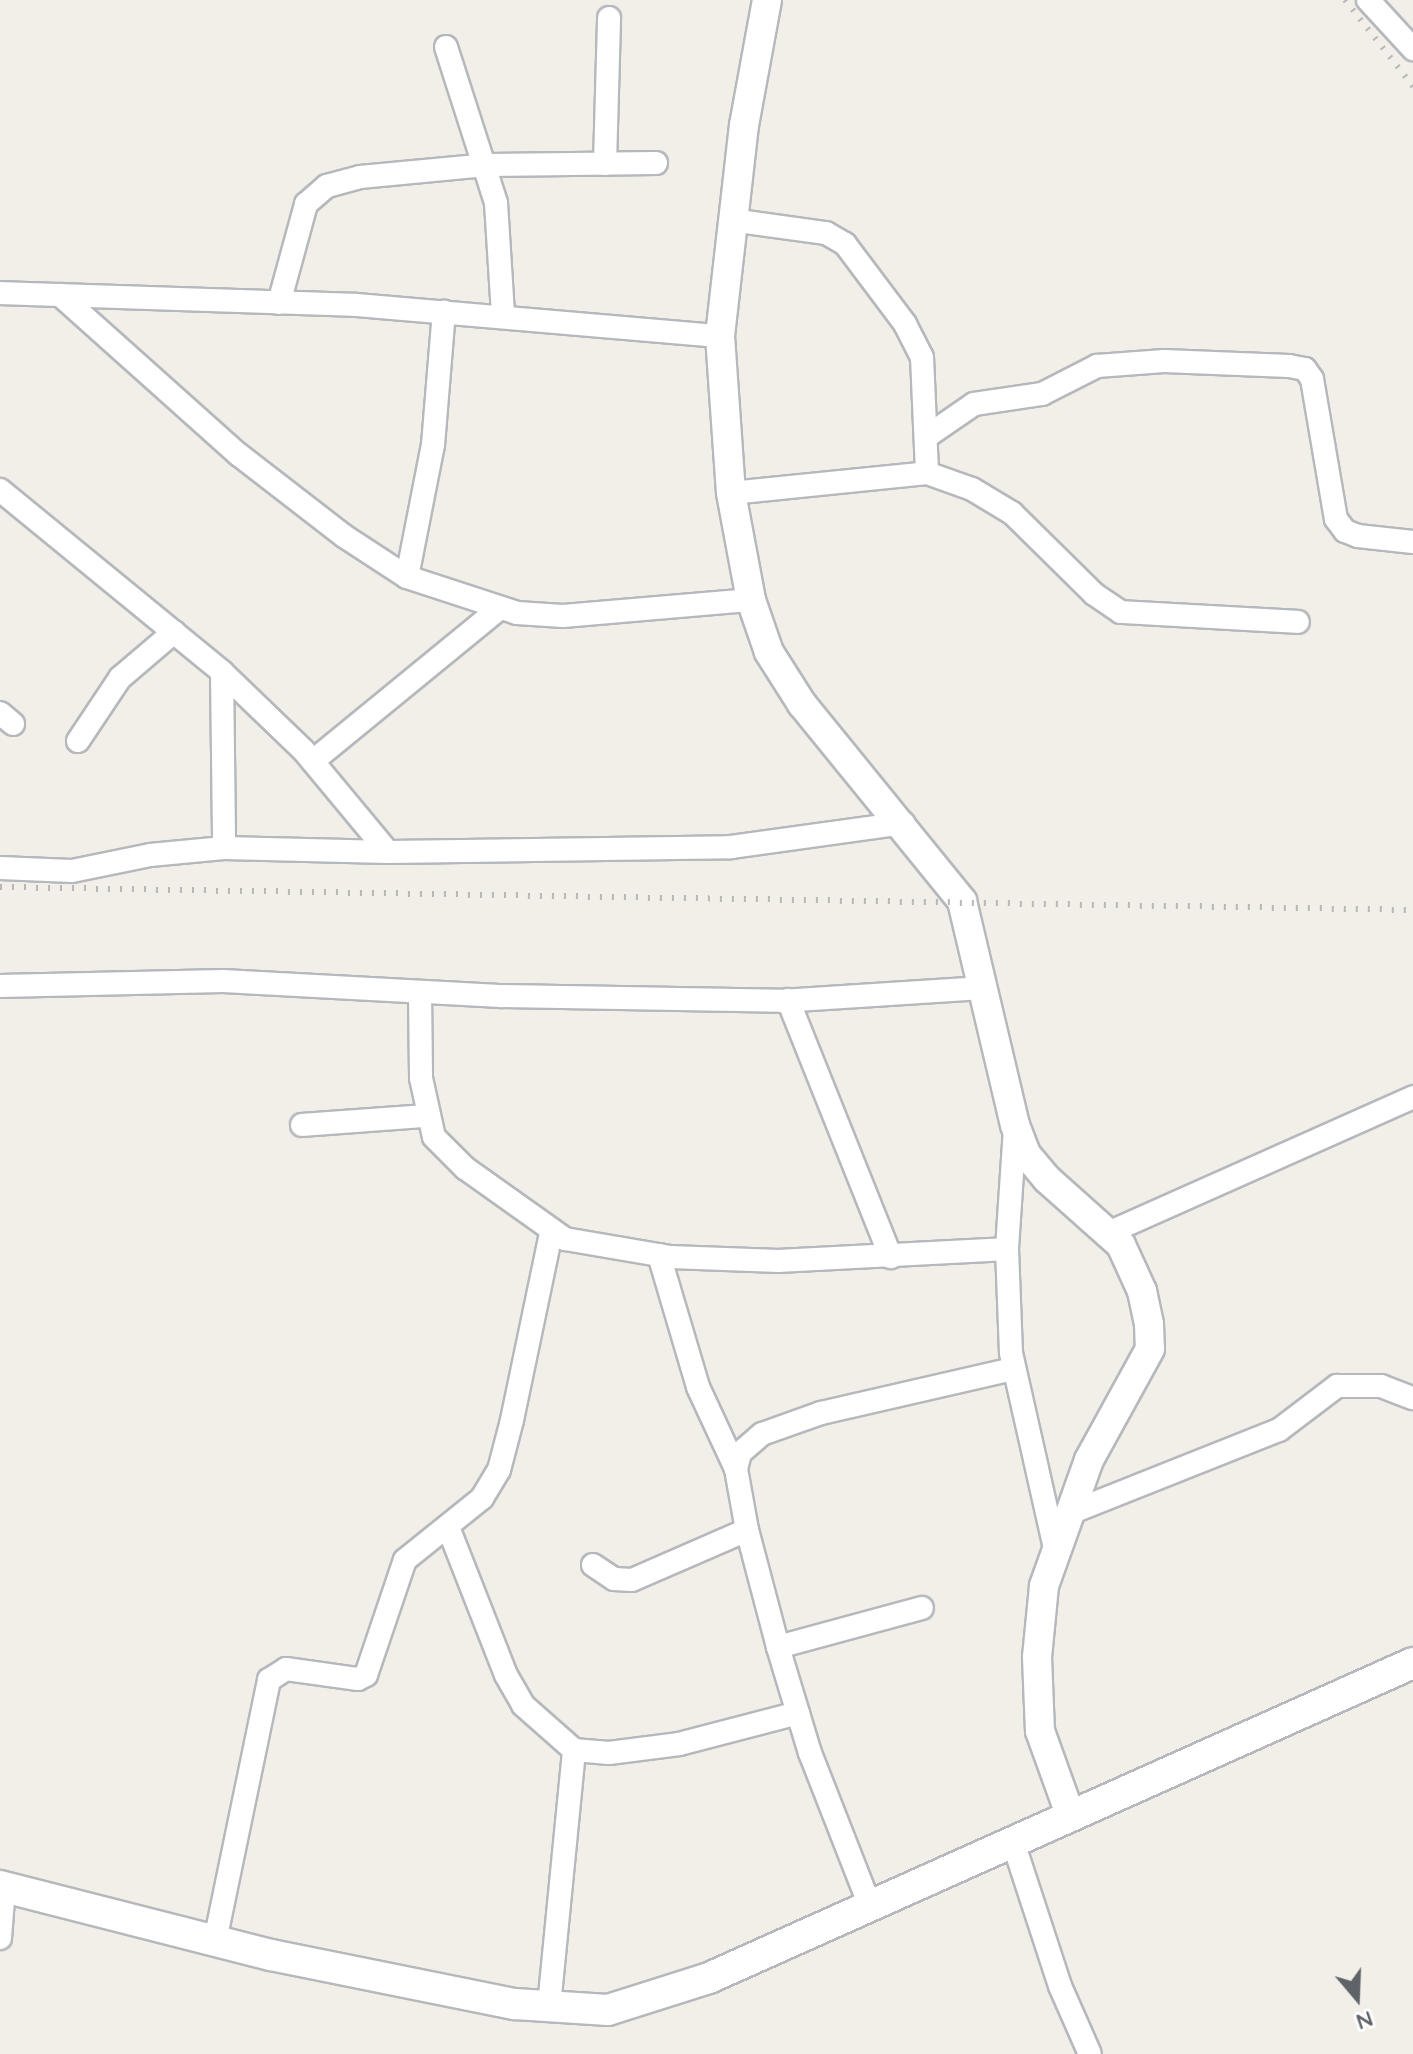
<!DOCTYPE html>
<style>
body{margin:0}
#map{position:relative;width:1413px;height:2054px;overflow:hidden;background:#f1efe8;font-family:Quicksand,sans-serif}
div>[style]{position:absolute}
.roads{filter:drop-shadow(2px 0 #b5b8bc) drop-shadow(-2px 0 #b5b8bc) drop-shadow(0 2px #b5b8bc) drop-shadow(0 -2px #b5b8bc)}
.minor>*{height:22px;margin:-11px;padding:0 11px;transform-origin:11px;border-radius:11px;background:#fff}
.tertiary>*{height:28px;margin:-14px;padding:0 14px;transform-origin:14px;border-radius:14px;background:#fff}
.secondary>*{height:30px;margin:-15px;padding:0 15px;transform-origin:15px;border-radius:15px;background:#fff}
.rail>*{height:6px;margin-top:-3px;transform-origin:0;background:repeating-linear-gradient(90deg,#b6b7b8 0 2px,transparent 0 12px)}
span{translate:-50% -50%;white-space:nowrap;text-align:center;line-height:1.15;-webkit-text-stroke:6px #fff;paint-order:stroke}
.north{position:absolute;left:1317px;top:1958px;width:80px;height:80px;-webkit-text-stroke:6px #fff;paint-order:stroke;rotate:161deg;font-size:22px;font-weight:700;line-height:32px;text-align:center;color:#5f6368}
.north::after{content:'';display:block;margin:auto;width:28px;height:36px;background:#5f6368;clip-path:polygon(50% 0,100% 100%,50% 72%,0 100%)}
</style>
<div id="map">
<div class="roads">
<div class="minor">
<div style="left:1368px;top:0;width:67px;rotate:47.4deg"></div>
<div style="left:446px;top:47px;width:164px;rotate:72.2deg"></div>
<div style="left:496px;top:203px;width:112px;rotate:86.4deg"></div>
<div style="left:605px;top:164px;width:146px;rotate:-88.4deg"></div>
<div style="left:731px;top:220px;width:96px;rotate:7.8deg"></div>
<div style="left:826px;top:233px;width:22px;rotate:30deg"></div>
<div style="left:845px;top:244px;width:100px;rotate:53.1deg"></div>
<div style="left:905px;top:324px;width:37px;rotate:63deg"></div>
<div style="left:922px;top:357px;width:116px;rotate:87.5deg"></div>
<div style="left:0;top:293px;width:356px;rotate:1.9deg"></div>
<div style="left:356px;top:305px;width:365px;rotate:4.9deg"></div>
<div style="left:60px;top:295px;width:239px;rotate:41.8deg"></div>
<div style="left:238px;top:454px;width:134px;rotate:37.7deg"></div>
<div style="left:344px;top:536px;width:75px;rotate:33.1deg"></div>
<div style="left:407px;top:577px;width:116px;rotate:18.1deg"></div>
<div style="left:517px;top:613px;width:46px;rotate:3.7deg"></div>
<div style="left:563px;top:616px;width:189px;rotate:-4.9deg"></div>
<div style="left:279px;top:303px;width:103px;rotate:-74.7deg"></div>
<div style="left:306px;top:204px;width:28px;rotate:-41deg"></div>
<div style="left:327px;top:186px;width:34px;rotate:-15deg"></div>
<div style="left:360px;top:177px;width:129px;rotate:-5.4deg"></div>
<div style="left:488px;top:165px;width:168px;rotate:-0.7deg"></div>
<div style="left:926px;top:437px;width:58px;rotate:-34.5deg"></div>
<div style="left:974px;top:404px;width:69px;rotate:-8.4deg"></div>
<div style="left:1042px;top:394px;width:62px;rotate:-27deg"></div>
<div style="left:1097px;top:366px;width:67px;rotate:-4.3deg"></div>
<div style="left:1164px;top:361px;width:125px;rotate:2.3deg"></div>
<div style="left:1289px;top:366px;width:16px;rotate:11deg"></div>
<div style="left:1305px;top:369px;width:12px;rotate:55deg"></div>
<div style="left:1312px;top:379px;width:142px;rotate:80.3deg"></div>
<div style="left:1336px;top:519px;width:15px;rotate:53deg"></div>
<div style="left:1345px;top:531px;width:14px;rotate:21deg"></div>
<div style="left:1358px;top:536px;width:55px;rotate:6.2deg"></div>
<div style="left:0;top:490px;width:287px;rotate:39.3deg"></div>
<div style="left:222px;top:672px;width:114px;rotate:43.9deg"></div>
<div style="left:304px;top:751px;width:131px;rotate:50.3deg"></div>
<div style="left:731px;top:493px;width:197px;rotate:-5.8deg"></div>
<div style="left:927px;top:473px;width:48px;rotate:19.6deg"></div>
<div style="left:972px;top:489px;width:47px;rotate:31deg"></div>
<div style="left:1012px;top:513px;width:115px;rotate:44.6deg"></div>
<div style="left:1094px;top:594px;width:32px;rotate:34deg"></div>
<div style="left:1121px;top:612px;width:177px;rotate:3.2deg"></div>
<div style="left:407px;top:577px;width:135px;rotate:-78.9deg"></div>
<div style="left:433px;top:445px;width:134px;rotate:-85.3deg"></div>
<div style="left:222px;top:672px;width:176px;rotate:89.3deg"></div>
<div style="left:0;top:713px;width:17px;rotate:40deg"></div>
<div style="left:78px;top:741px;width:76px;rotate:-56.3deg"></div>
<div style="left:120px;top:678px;width:71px;rotate:-40.4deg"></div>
<div style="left:313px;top:761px;width:240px;rotate:-39.3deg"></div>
<div style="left:0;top:868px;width:72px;rotate:2.4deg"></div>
<div style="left:72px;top:871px;width:80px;rotate:-11.6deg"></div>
<div style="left:150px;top:855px;width:74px;rotate:-5.4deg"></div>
<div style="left:224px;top:848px;width:164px;rotate:1.4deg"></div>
<div style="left:388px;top:852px;width:343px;rotate:-0.8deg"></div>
<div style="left:731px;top:847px;width:174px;rotate:-7.9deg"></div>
<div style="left:0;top:986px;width:223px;rotate:-1.3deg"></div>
<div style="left:223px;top:981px;width:280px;rotate:3.1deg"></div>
<div style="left:503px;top:996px;width:278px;rotate:1deg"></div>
<div style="left:781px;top:1001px;width:202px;rotate:-3.7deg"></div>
<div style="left:420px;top:993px;width:85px;rotate:89.3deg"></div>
<div style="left:421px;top:1078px;width:60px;rotate:77.6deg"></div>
<div style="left:434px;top:1137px;width:44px;rotate:45deg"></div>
<div style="left:465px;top:1168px;width:123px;rotate:35.4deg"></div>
<div style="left:565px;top:1239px;width:107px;rotate:9.7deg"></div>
<div style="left:670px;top:1257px;width:109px;rotate:2.1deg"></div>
<div style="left:779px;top:1261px;width:228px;rotate:-3deg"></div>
<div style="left:788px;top:1000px;width:277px;rotate:68.2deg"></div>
<div style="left:302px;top:1125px;width:124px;rotate:-4.2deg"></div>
<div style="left:1015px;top:1128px;width:121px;rotate:93.8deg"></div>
<div style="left:1007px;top:1249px;width:104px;rotate:87.8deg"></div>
<div style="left:1011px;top:1353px;width:205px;rotate:77.3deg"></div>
<div style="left:1108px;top:1233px;width:334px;rotate:-24deg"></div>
<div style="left:659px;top:1255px;width:138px;rotate:73.5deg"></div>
<div style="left:698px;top:1387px;width:90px;rotate:65.1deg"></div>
<div style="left:1070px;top:1513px;width:225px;rotate:-21.7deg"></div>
<div style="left:1279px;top:1430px;width:73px;rotate:-37.2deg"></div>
<div style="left:1337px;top:1386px;width:44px"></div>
<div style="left:1381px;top:1386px;width:34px;rotate:21deg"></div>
<div style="left:448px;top:1527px;width:159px;rotate:68.6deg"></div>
<div style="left:506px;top:1675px;width:34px;rotate:60deg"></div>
<div style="left:523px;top:1705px;width:68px;rotate:41.4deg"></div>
<div style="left:574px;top:1750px;width:35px;rotate:5deg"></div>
<div style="left:609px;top:1753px;width:71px;rotate:-7.3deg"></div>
<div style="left:679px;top:1744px;width:123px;rotate:-14.6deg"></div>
<div style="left:593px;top:1565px;width:25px;rotate:34deg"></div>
<div style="left:614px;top:1579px;width:18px;rotate:3deg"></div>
<div style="left:632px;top:1580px;width:125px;rotate:-23.5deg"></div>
<div style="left:778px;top:1647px;width:149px;rotate:-15.2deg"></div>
<div style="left:1013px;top:1842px;width:151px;rotate:71.9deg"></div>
<div style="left:1060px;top:1986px;width:74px;rotate:66.2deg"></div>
<div style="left:870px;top:1906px;width:164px;rotate:-111.4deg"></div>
<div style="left:810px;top:1753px;width:111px;rotate:-106.8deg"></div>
<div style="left:778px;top:1647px;width:121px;rotate:-104.8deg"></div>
<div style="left:747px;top:1530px;width:62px;rotate:-100.2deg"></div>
<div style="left:736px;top:1469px;width:16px;rotate:-76deg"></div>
<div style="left:740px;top:1453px;width:29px;rotate:-41deg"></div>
<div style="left:762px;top:1434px;width:63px;rotate:-19.6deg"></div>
<div style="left:821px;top:1413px;width:197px;rotate:-12.9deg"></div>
<div style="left:0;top:1938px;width:51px;rotate:-85.5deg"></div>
<div style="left:215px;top:1941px;width:267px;rotate:-78.3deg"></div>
<div style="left:269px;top:1680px;width:20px;rotate:-33deg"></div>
<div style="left:286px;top:1669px;width:73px;rotate:7.9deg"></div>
<div style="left:358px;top:1679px;width:9px;rotate:-27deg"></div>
<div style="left:366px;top:1675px;width:121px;rotate:-71.3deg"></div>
<div style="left:405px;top:1560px;width:99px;rotate:-38.8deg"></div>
<div style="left:482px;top:1498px;width:33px;rotate:-59deg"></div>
<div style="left:499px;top:1470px;width:52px;rotate:-75.4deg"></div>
<div style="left:512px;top:1420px;width:191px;rotate:-78.2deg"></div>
<div style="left:549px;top:2006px;width:257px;rotate:-84.4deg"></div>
</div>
<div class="tertiary">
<div style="left:767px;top:0;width:127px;rotate:100.4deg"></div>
<div style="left:744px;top:125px;width:212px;rotate:96.5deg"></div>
<div style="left:720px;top:336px;width:157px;rotate:86deg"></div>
<div style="left:731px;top:493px;width:109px;rotate:79.4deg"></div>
<div style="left:751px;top:600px;width:55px;rotate:70.9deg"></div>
<div style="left:769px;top:652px;width:62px;rotate:57.6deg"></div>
<div style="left:802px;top:704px;width:254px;rotate:50.9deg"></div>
<div style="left:962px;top:901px;width:230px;rotate:76.7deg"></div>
<div style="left:1015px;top:1125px;width:31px;rotate:69deg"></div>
<div style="left:1026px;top:1154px;width:33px;rotate:50deg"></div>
<div style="left:1047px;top:1179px;width:99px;rotate:41.7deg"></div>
<div style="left:1121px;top:1245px;width:51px;rotate:65.5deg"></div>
<div style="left:1142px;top:1291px;width:34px;rotate:78deg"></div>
<div style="left:1149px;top:1324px;width:25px;rotate:88deg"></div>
<div style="left:1150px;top:1349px;width:127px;rotate:118.8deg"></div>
<div style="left:1089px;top:1460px;width:134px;rotate:109.7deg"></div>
<div style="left:1044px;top:1586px;width:71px;rotate:95.6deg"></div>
<div style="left:1037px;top:1657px;width:74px;rotate:87.7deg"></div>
<div style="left:1040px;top:1731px;width:91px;rotate:70.2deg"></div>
</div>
<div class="secondary">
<div style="left:0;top:1886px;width:280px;rotate:14.3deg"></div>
<div style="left:271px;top:1955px;width:249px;rotate:11.4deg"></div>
<div style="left:515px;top:2004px;width:93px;rotate:3.7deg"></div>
<div style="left:608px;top:2010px;width:106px;rotate:-17.6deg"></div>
<div style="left:709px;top:1978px;width:771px;rotate:-24.11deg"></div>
</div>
</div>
<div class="rail">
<div style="left:1345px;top:0;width:110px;rotate:51.7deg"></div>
<div style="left:0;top:887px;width:1413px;rotate:0.93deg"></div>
</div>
<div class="north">N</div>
</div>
